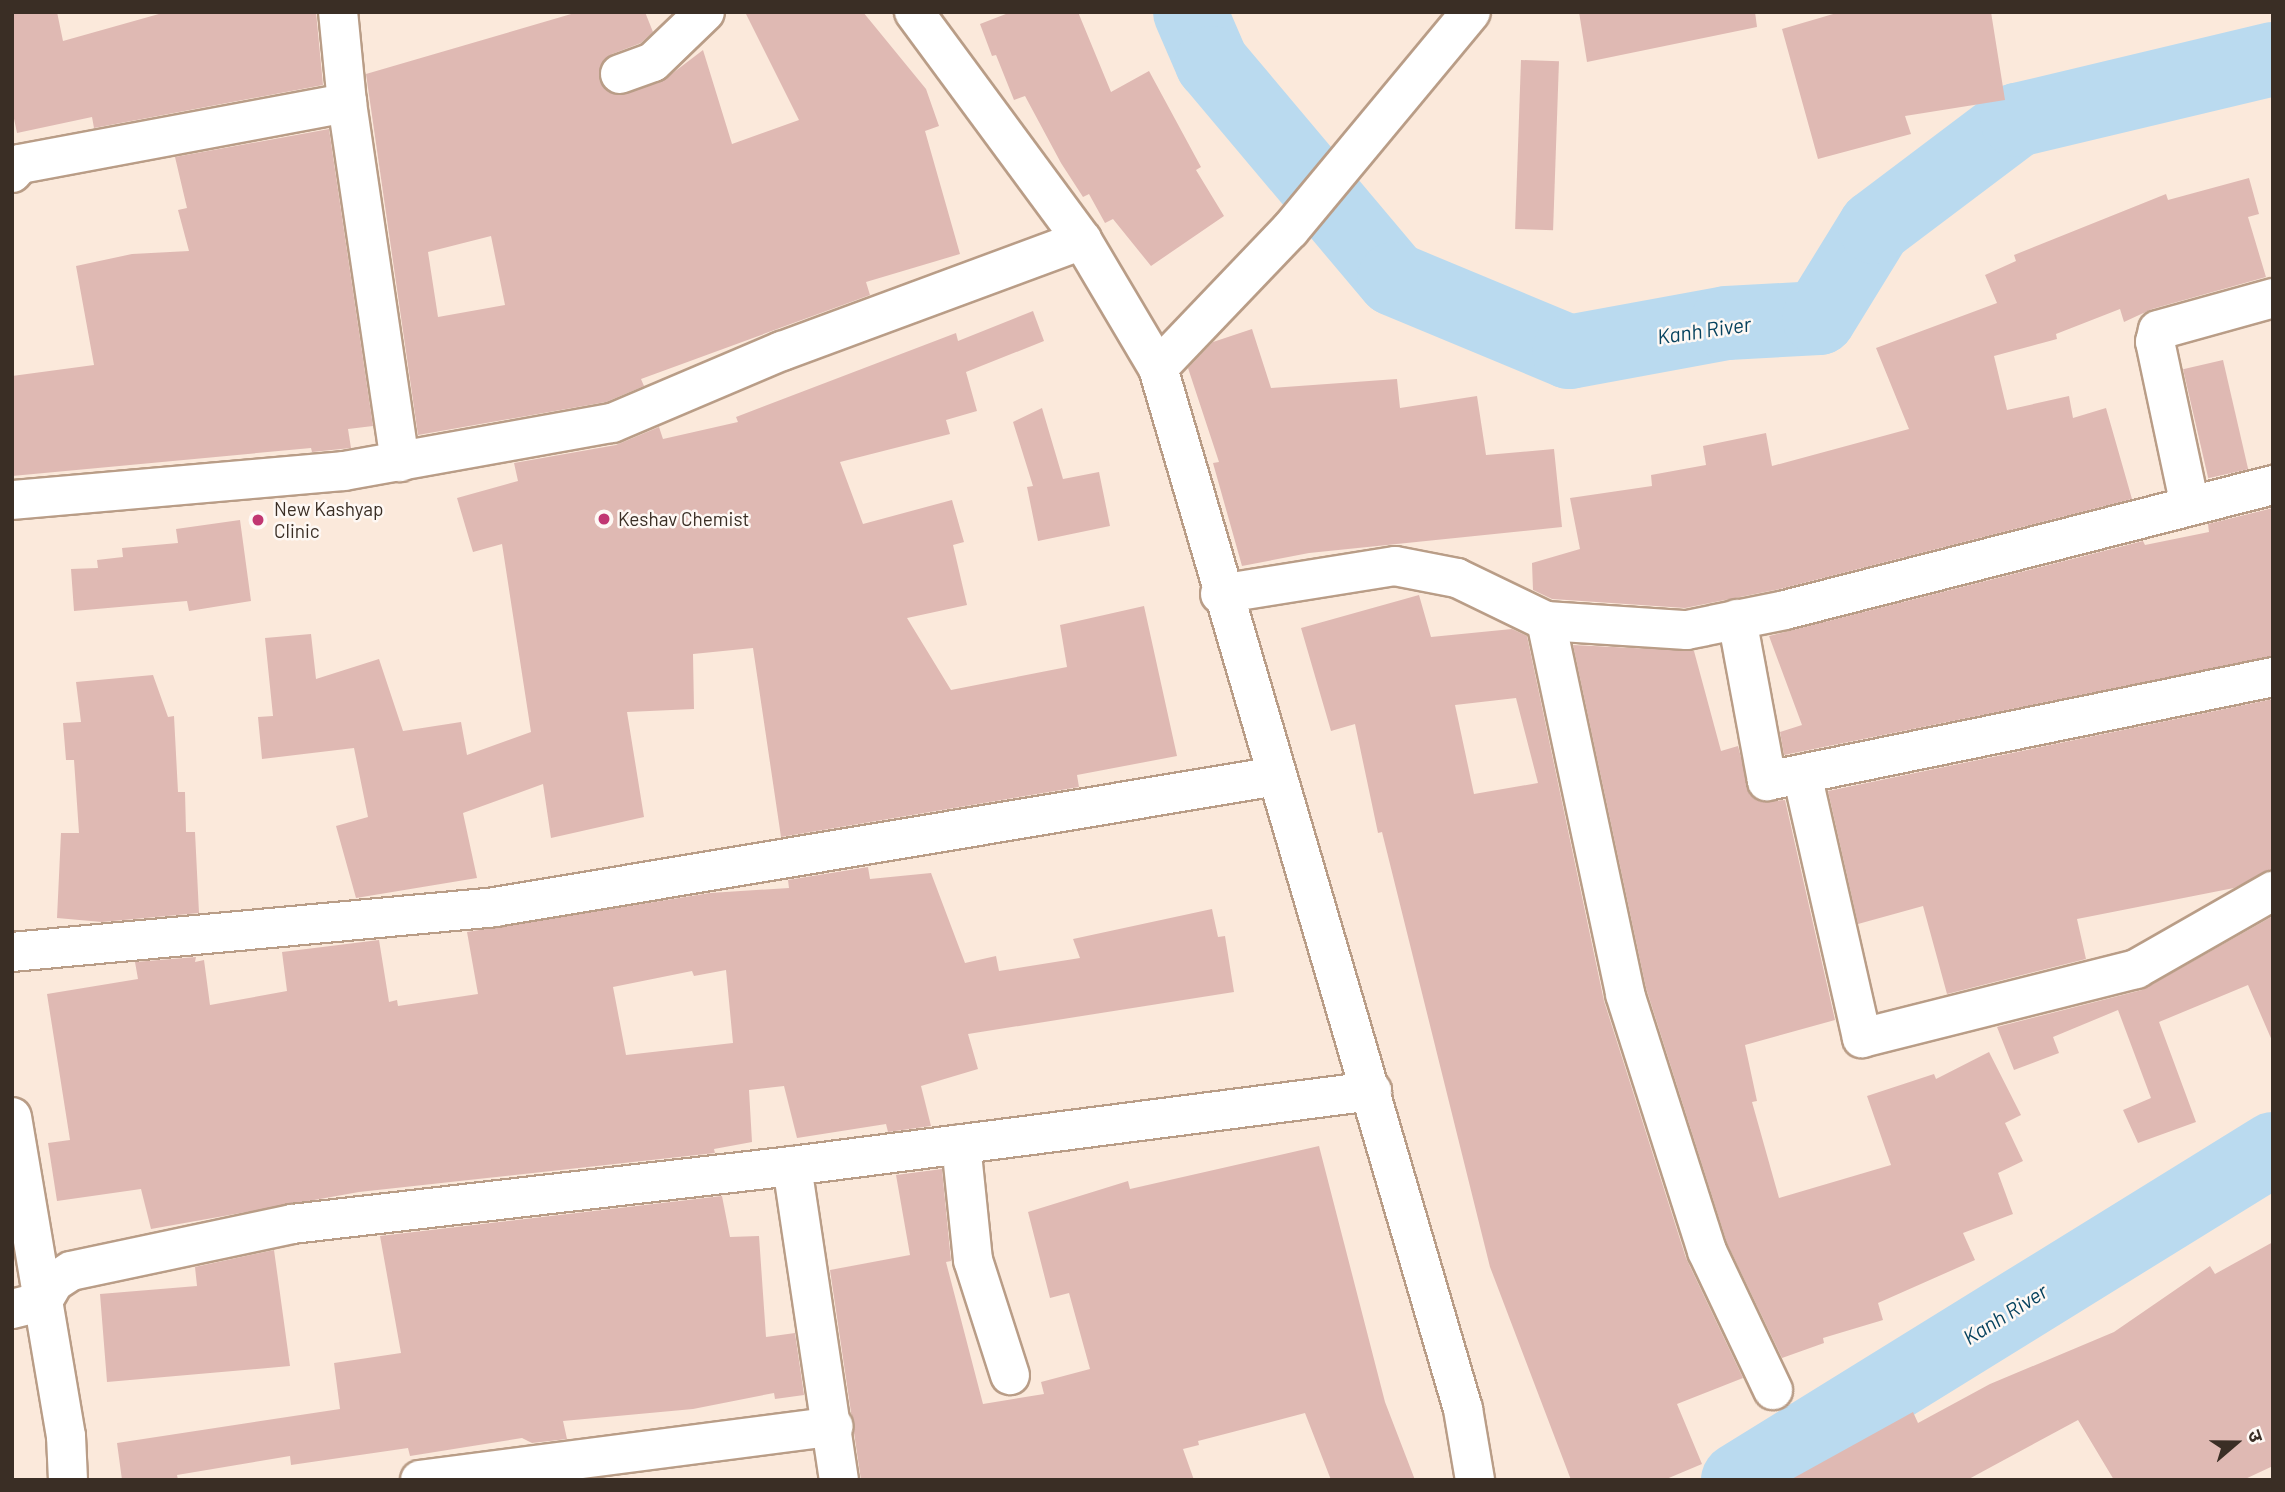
<!DOCTYPE html>
<meta charset="utf-8">
<style>
body{margin:0}
#map{position:relative;width:2285px;height:1492px;overflow:hidden;background:#fbe9db;font-family:Barlow,"Noto Sans Devanagari",sans-serif}
div>[style]{position:absolute}
.river>*{height:74px;margin:-37px;padding:0 37px;transform-origin:37px;border-radius:37px;background:#badaef}
.building>*{inset:0;background:#dfb9b3;transform-origin:0 0}
.roads{filter:drop-shadow(2px 0 #b99d87) drop-shadow(-2px 0 #b99d87) drop-shadow(0 2px #b99d87) drop-shadow(0 -2px #b99d87)}
.street>*{height:38px;margin:-19px;padding:0 19px;transform-origin:19px;border-radius:19px;background:#fff}
.secondary>*{height:38px;margin:-19px;padding:0 19px;transform-origin:19px;border-radius:19px;background:#fff}
.dots>*{width:19px;height:19px;translate:-50% -50%;box-sizing:border-box;border:4px solid #fef8f4;border-radius:50%}
span{translate:-50% -50%;white-space:nowrap;text-align:center;line-height:1.15;-webkit-text-stroke:5px #fef8f4;paint-order:stroke}
.poi-label{font-size:19px;color:#3a2e25}
.left{translate:0 -50%;text-align:left}
.water-label{font-size:21px;color:#06425e;font-style:italic}
.frame{position:absolute;inset:0;border:14px solid #3a2e25;pointer-events:none}
.north{position:absolute;left:2201px;top:1408px;width:70px;height:70px;-webkit-text-stroke:5px #fef8f4;paint-order:stroke;rotate:70deg;font-size:19px;font-weight:700;line-height:28px;text-align:center;color:#3a2e25}
.north::after{content:'';display:block;margin:auto;width:24px;height:32px;background:#3a2e25;clip-path:polygon(50% 0,100% 100%,50% 72%,0 100%)}
</style>
<div id="map">
<div class="river">
<div style="left:1190px;top:12px;width:56px;rotate:66.7deg"></div>
<div style="left:1212px;top:63px;width:282px;rotate:49.9deg"></div>
<div style="left:1394px;top:279px;width:190px;rotate:22.6deg"></div>
<div style="left:1569px;top:352px;width:161px;rotate:-10.4deg"></div>
<div style="left:1727px;top:323px;width:92px;rotate:-3.1deg"></div>
<div style="left:1819px;top:318px;width:107px;rotate:-58.4deg"></div>
<div style="left:1875px;top:227px;width:178px;rotate:-37deg"></div>
<div style="left:2017px;top:120px;width:263px;rotate:-13.4deg"></div>
<div style="left:1738px;top:1480px;width:629px;rotate:-31.74deg"></div>
</div>
<div class="building">
<div style="clip-path:polygon(12px 12px,57px 12px,63px 41px,166px 12px,316px 12px,323px 85px,94px 128px,92px 117px,17px 133px,12px 109px)"></div>
<div style="clip-path:polygon(evenodd,578px 12px,645px 12px,653px 32px,641px 43px,612px 54px,599px 70px,600px 82px,616px 95px,661px 82px,703px 50px,732px 144px,799px 120px,745px 12px,863px 12px,926px 89px,939px 126px,925px 131px,960px 254px,866px 282px,870px 295px,641px 379px,644px 386px,606px 402px,418px 435px,366px 74px,578px 12px,491px 236px,505px 305px,438px 317px,428px 252px,491px 236px)"></div>
<div style="clip-path:polygon(1011px 12px,1078px 12px,1111px 92px,1149px 71px,1201px 167px,1196px 170px,1224px 216px,1151px 266px,1113px 219px,1105px 223px,1089px 194px,1083px 197px,1061px 163px,1025px 96px,1014px 100px,996px 55px,992px 56px,980px 24px)"></div>
<div style="clip-path:polygon(1579px 12px,1755px 12px,1757px 27px,1587px 62px)"></div>
<div style="clip-path:polygon(1840px 12px,1991px 12px,2005px 100px,1905px 116px,1911px 134px,1818px 159px,1782px 29px)"></div>
<div style="left:1521px;top:60px;width:38px;height:169px;rotate:2deg"></div>
<div style="clip-path:polygon(329px 129px,373px 426px,348px 429px,351px 448px,341px 449px,312px 452px,311px 448px,12px 476px,12px 376px,94px 365px,76px 266px,132px 254px,189px 251px,178px 210px,187px 208px,175px 157px)"></div>
<div style="clip-path:polygon(2249px 178px,2259px 214px,2248px 217px,2266px 277px,2152px 309px,2124px 322px,2120px 309px,2056px 334px,2057px 339px,1994px 356px,2007px 410px,2069px 396px,2073px 418px,2106px 408px,2132px 499px,1780px 589px,1685px 608px,1552px 599px,1533px 590px,1532px 563px,1580px 549px,1570px 498px,1652px 486px,1651px 475px,1706px 465px,1703px 446px,1766px 433px,1772px 466px,1909px 429px,1876px 348px,1997px 303px,1985px 275px,2016px 261px,2014px 255px,2166px 194px,2168px 200px)"></div>
<div style="clip-path:polygon(1033px 311px,1044px 341px,966px 372px,977px 411px,946px 420px,950px 434px,840px 462px,863px 524px,952px 500px,964px 542px,953px 545px,967px 605px,907px 618px,951px 690px,1067px 667px,1060px 625px,1144px 606px,1177px 756px,1077px 775px,1079px 787px,781px 837px,753px 648px,693px 654px,694px 709px,627px 712px,644px 817px,551px 838px,543px 784px,463px 813px,477px 878px,356px 898px,336px 826px,368px 817px,354px 748px,262px 759px,258px 717px,273px 716px,265px 638px,311px 634px,316px 679px,379px 659px,403px 731px,461px 722px,467px 755px,531px 732px,502px 544px,473px 552px,457px 498px,518px 481px,514px 463px,616px 445px,659px 427px,663px 439px,738px 422px,736px 417px,956px 333px,958px 341px)"></div>
<div style="clip-path:polygon(1252px 329px,1271px 388px,1397px 379px,1400px 408px,1477px 396px,1486px 455px,1554px 449px,1562px 527px,1309px 553px,1242px 566px,1213px 463px,1219px 462px,1188px 368px,1213px 342px)"></div>
<div style="left:2223px;top:360px;width:112px;height:41px;rotate:77deg"></div>
<div style="clip-path:polygon(1042px 408px,1063px 479px,1099px 472px,1110px 526px,1038px 541px,1027px 487px,1033px 486px,1013px 422px)"></div>
<div style="clip-path:polygon(2273px 508px,2273px 656px,1784px 755px,1780px 732px,1802px 725px,1769px 636px,2143px 541px,2145px 545px,2209px 532px,2208px 524px)"></div>
<div style="clip-path:polygon(240px 520px,251px 601px,189px 611px,187px 601px,74px 611px,71px 569px,98px 568px,97px 560px,123px 557px,122px 548px,178px 543px,176px 529px)"></div>
<div style="clip-path:polygon(evenodd,1419px 595px,1431px 637px,1512px 629px,1527px 636px,1604px 1001px,1686px 1258px,1743px 1378px,1677px 1404px,1702px 1464px,1664px 1480px,1571px 1480px,1490px 1267px,1382px 832px,1378px 833px,1355px 724px,1331px 731px,1301px 628px,1419px 595px,1516px 698px,1538px 783px,1474px 794px,1455px 705px,1516px 698px)"></div>
<div style="clip-path:polygon(1573px 645px,1694px 651px,1721px 751px,1738px 746px,1751px 796px,1761px 802px,1785px 800px,1835px 1020px,1745px 1045px,1757px 1101px,1752px 1102px,1779px 1198px,1891px 1165px,1867px 1096px,1934px 1074px,1936px 1079px,1989px 1052px,2021px 1115px,2005px 1123px,2023px 1161px,1998px 1173px,2013px 1214px,1963px 1233px,1975px 1260px,1878px 1303px,1883px 1320px,1823px 1338px,1824px 1343px,1782px 1358px,1727px 1243px,1646px 988px)"></div>
<div style="clip-path:polygon(153px 675px,168px 717px,174px 716px,178px 792px,185px 792px,186px 832px,195px 832px,199px 913px,102px 922px,57px 918px,61px 833px,79px 833px,74px 760px,66px 760px,63px 723px,81px 722px,76px 682px)"></div>
<div style="clip-path:polygon(2273px 699px,2273px 869px,2234px 888px,2077px 919px,2086px 959px,1947px 994px,1923px 906px,1858px 924px,1828px 791px)"></div>
<div style="clip-path:polygon(evenodd,868px 867px,870px 879px,931px 873px,965px 963px,996px 956px,999px 971px,1080px 958px,1073px 939px,1212px 909px,1218px 937px,1225px 936px,1234px 992px,968px 1034px,978px 1069px,921px 1086px,931px 1126px,888px 1132px,886px 1124px,797px 1138px,784px 1086px,749px 1090px,752px 1142px,714px 1149px,715px 1153px,359px 1192px,151px 1229px,141px 1189px,57px 1201px,48px 1143px,70px 1140px,47px 994px,138px 979px,135px 962px,196px 957px,195px 962px,204px 960px,210px 1005px,287px 991px,282px 952px,379px 940px,389px 1002px,397px 1000px,398px 1006px,478px 994px,467px 932px,710px 893px,789px 888px,788px 880px,868px 867px,726px 970px,733px 1043px,626px 1055px,613px 987px,692px 971px,694px 976px,726px 970px)"></div>
<div style="clip-path:polygon(2273px 916px,2273px 1043px,2248px 985px,2159px 1022px,2196px 1122px,2138px 1143px,2123px 1110px,2151px 1098px,2118px 1010px,2053px 1037px,2059px 1053px,2014px 1070px,1997px 1027px,2142px 990px)"></div>
<div style="clip-path:polygon(1319px 1146px,1385px 1402px,1415px 1480px,1331px 1480px,1305px 1413px,1198px 1441px,1199px 1445px,1183px 1449px,1194px 1480px,861px 1480px,830px 1270px,910px 1255px,896px 1175px,942px 1169px,951px 1261px,946px 1262px,983px 1404px,1044px 1394px,1041px 1382px,1090px 1369px,1069px 1293px,1050px 1298px,1028px 1212px,1128px 1181px,1130px 1189px)"></div>
<div style="clip-path:polygon(722px 1196px,730px 1237px,759px 1236px,766px 1337px,795px 1333px,804px 1395px,775px 1399px,774px 1393px,693px 1409px,563px 1421px,567px 1439px,532px 1443px,522px 1438px,410px 1456px,408px 1448px,291px 1465px,290px 1456px,177px 1475px,178px 1480px,122px 1480px,117px 1443px,340px 1409px,334px 1363px,401px 1353px,380px 1236px)"></div>
<div style="clip-path:polygon(2273px 1242px,2273px 1466px,2243px 1480px,2114px 1480px,2078px 1420px,1967px 1480px,1790px 1480px,1913px 1412px,1918px 1423px,1990px 1384px,2114px 1332px,2210px 1266px,2215px 1274px)"></div>
<div style="clip-path:polygon(274px 1250px,290px 1366px,107px 1382px,100px 1294px,197px 1286px,195px 1267px)"></div>
</div>
<div class="roads">
<div class="street">
<div style="left:620px;top:74px;width:35px;rotate:-20deg"></div>
<div style="left:653px;top:62px;width:72px;rotate:-43.9deg"></div>
<div style="left:347px;top:103px;width:363px;rotate:81.6deg"></div>
<div style="left:12px;top:173px;width:12px;rotate:-48deg"></div>
<div style="left:20px;top:164px;width:333px;rotate:-10.6deg"></div>
<div style="left:347px;top:103px;width:91px;rotate:-95.6deg"></div>
<div style="left:2190px;top:506px;width:168px;rotate:-102deg"></div>
<div style="left:2155px;top:342px;width:12px;rotate:-76deg"></div>
<div style="left:2158px;top:330px;width:119px;rotate:-15.5deg"></div>
<div style="left:1220px;top:594px;width:177px;rotate:-9.1deg"></div>
<div style="left:1395px;top:566px;width:63px;rotate:11deg"></div>
<div style="left:1457px;top:578px;width:99px;rotate:25.8deg"></div>
<div style="left:1546px;top:621px;width:141px;rotate:3.7deg"></div>
<div style="left:1687px;top:630px;width:100px;rotate:-11.5deg"></div>
<div style="left:1785px;top:610px;width:504px;rotate:-14.37deg"></div>
<div style="left:1737px;top:619px;width:165px;rotate:79.5deg"></div>
<div style="left:1767px;top:781px;width:517px;rotate:-11.61deg"></div>
<div style="left:1546px;top:621px;width:381px;rotate:78deg"></div>
<div style="left:1625px;top:994px;width:270px;rotate:72.3deg"></div>
<div style="left:1707px;top:1251px;width:154px;rotate:64.6deg"></div>
<div style="left:1802px;top:774px;width:271px;rotate:77.2deg"></div>
<div style="left:1862px;top:1038px;width:283px;rotate:-14.1deg"></div>
<div style="left:2136px;top:969px;width:158px;rotate:-29.7deg"></div>
<div style="left:12px;top:952px;width:485px;rotate:-5.3deg"></div>
<div style="left:495px;top:907px;width:792px;rotate:-9.52deg"></div>
<div style="left:12px;top:1117px;width:324px;rotate:80.4deg"></div>
<div style="left:66px;top:1436px;width:44px;rotate:87.4deg"></div>
<div style="left:961px;top:1144px;width:117px;rotate:84.1deg"></div>
<div style="left:973px;top:1260px;width:121px;rotate:72.2deg"></div>
<div style="left:792px;top:1166px;width:317px;rotate:81.5deg"></div>
<div style="left:420px;top:1480px;width:417px;rotate:-7.4deg"></div>
</div>
<div class="secondary">
<div style="left:914px;top:12px;width:283px;rotate:53.6deg"></div>
<div style="left:1082px;top:240px;width:149px;rotate:59.3deg"></div>
<div style="left:1158px;top:368px;width:1085px;rotate:73.67deg"></div>
<div style="left:1463px;top:1409px;width:72px;rotate:80.4deg"></div>
<div style="left:1158px;top:368px;width:191px;rotate:-46.3deg"></div>
<div style="left:1290px;top:230px;width:283px;rotate:-50.3deg"></div>
<div style="left:12px;top:500px;width:333px;rotate:-5deg"></div>
<div style="left:344px;top:471px;width:272px;rotate:-10.2deg"></div>
<div style="left:612px;top:423px;width:185px;rotate:-23deg"></div>
<div style="left:782px;top:351px;width:320px;rotate:-20.3deg"></div>
<div style="left:12px;top:1309px;width:32px;rotate:-14deg"></div>
<div style="left:43px;top:1301px;width:22px;rotate:-60deg"></div>
<div style="left:54px;top:1282px;width:20px;rotate:-33deg"></div>
<div style="left:71px;top:1271px;width:226px;rotate:-12deg"></div>
<div style="left:292px;top:1224px;width:503px;rotate:-6.62deg"></div>
<div style="left:792px;top:1166px;width:585px;rotate:-7.37deg"></div>
</div>
</div>
<div class="dots">
<div style="left:604px;top:519px;background:#c13772"></div>
<div style="left:258px;top:520px;background:#c13772"></div>
</div>
<div class="poi-label">
<span class="left" style="left:274px;top:520px">New Kashyap<br>Clinic</span>
<span class="left" style="left:618px;top:519px">Keshav Chemist</span>
</div>
<div class="water-label">
<span style="left:1704px;top:330px;rotate:-8deg">Kanh River</span>
<span style="left:2005px;top:1314px;rotate:-32deg">Kanh River</span>
</div>
<div class="frame"></div>
<div class="north">उ</div>
</div>
